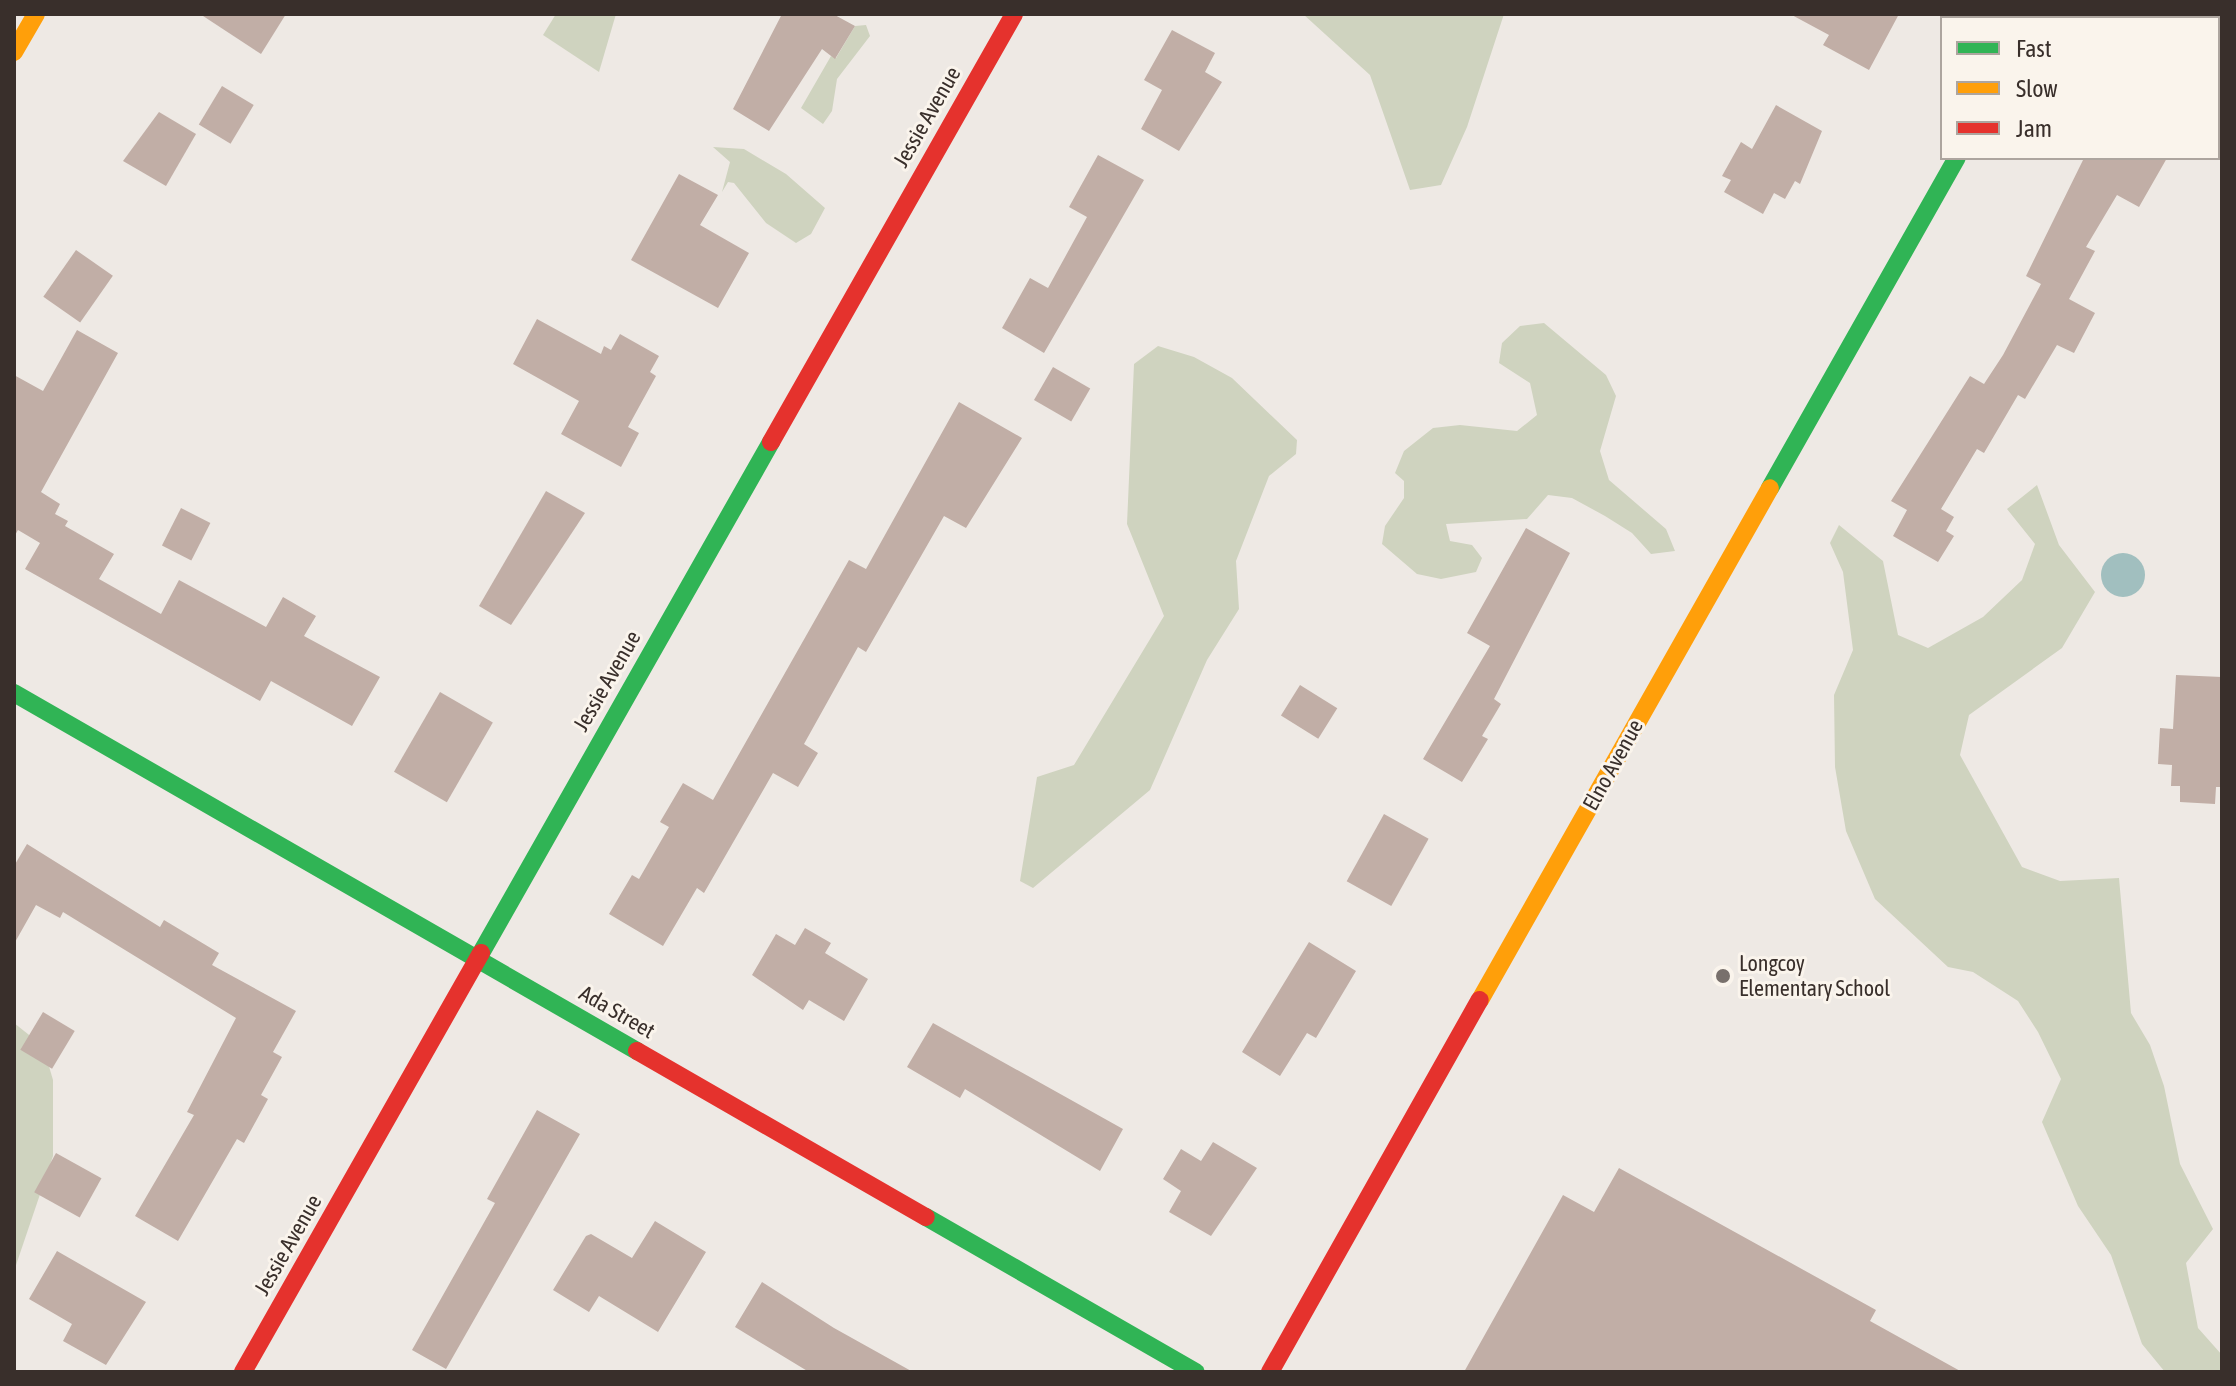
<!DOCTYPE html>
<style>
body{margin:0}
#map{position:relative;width:2236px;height:1386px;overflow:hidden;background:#eee9e4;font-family:"Asap Condensed",sans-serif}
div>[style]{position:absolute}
.green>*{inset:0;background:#cfd3bf}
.water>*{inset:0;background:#a1bfbf}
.round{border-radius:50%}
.building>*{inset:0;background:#c1aea6;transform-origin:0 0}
.street>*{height:40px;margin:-20px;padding:0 20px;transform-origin:20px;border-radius:20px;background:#c7c1bd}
.fast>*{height:18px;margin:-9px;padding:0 9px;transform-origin:9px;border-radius:9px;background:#30b455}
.slow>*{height:18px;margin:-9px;padding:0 9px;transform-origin:9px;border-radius:9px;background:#ff9f0a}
.jam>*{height:18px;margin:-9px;padding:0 9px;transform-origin:9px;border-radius:9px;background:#e5322d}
.dots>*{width:22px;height:22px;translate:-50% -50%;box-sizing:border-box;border:4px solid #faf4ec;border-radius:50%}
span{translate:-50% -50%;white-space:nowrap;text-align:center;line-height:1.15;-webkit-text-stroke:6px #faf4ec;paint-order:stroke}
.street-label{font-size:22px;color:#392f2b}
.poi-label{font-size:22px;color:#392f2b}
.left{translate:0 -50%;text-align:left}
.frame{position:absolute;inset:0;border:16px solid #392f2b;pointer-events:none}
.legend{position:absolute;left:1940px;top:16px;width:280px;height:144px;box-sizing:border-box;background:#faf4ec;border:2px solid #ada59f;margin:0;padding:10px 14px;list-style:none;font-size:24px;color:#392f2b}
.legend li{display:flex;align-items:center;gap:16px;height:40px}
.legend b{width:40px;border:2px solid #ada59f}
</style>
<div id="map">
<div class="green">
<div style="clip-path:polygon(556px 14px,616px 14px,599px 72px,543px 35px)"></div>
<div style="clip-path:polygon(1303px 14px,1504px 14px,1467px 127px,1441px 185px,1410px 190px,1370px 75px)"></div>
<div style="clip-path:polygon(866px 25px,870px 36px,837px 79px,832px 111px,823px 124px,801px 108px,831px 56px,836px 58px,855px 26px)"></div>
<div style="clip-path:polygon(713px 147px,744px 149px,786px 174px,825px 208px,811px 234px,796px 243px,766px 223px,734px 183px,728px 182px,722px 192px,730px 162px)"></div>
<div style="clip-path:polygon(1544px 323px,1606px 375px,1616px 396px,1600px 451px,1609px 480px,1666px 529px,1675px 551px,1651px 554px,1632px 533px,1605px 516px,1572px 498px,1548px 495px,1527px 519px,1446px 524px,1450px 541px,1472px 545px,1482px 558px,1476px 572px,1441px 579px,1417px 574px,1382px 544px,1385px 526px,1404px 498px,1404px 481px,1395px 473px,1404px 451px,1433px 428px,1460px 425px,1517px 431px,1537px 415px,1530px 383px,1499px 363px,1502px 343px,1520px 326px)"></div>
<div style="clip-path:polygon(1158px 346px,1194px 357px,1232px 378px,1297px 440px,1296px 454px,1269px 476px,1236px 561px,1239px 609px,1207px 660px,1150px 790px,1033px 888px,1020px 881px,1037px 777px,1074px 765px,1164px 616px,1127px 524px,1134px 364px)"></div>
<div style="clip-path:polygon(2037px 485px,2059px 545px,2095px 592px,2062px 648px,1969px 715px,1960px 755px,2022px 867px,2060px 881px,2119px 878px,2131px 1013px,2150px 1045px,2164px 1086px,2180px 1164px,2213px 1229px,2186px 1263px,2198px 1328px,2222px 1355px,2222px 1372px,2165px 1372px,2142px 1344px,2111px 1255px,2078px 1206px,2042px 1122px,2061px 1079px,2038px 1032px,2018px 1001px,1973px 972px,1948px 967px,1875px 899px,1846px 831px,1835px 767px,1834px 695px,1853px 650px,1843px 572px,1830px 543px,1839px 525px,1883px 561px,1898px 635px,1928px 648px,1983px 617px,2022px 580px,2035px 544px,2007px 509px)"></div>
<div style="clip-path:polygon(14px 1023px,43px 1046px,53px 1080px,53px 1156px,14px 1271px)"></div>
</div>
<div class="water">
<div class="round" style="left:2101px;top:553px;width:44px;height:44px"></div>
</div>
<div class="building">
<div style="clip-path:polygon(200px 14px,286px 14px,261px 54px)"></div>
<div style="clip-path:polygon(782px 14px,833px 14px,855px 26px,835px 59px,822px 49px,769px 131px,733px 109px)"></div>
<div style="clip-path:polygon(1790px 14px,1899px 14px,1869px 70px,1823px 45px,1829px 35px)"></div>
<div style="clip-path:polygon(1172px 30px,1215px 53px,1205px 72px,1222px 82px,1179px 151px,1141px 129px,1162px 90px,1144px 80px)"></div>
<div style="left:222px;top:86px;width:37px;height:45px;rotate:31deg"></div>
<div style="clip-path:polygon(1776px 105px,1822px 131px,1800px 184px,1795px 181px,1785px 199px,1774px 193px,1763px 214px,1724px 192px,1731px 180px,1722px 176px,1741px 142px,1752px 149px)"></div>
<div style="clip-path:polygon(159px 112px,196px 134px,166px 186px,123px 161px)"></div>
<div style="clip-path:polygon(1098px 155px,1144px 180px,1044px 353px,1002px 328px,1030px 278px,1048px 288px,1087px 217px,1069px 207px)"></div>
<div style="clip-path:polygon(2084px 158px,2167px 158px,2139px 207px,2117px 195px,2086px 247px,2095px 251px,2069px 299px,2095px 313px,2074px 353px,2057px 345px,2025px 399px,2018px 395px,1984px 453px,1977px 449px,1941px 509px,1954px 517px,1946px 531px,1954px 536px,1938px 562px,1893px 536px,1907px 510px,1891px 501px,1970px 376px,1984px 384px,2003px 355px,2041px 284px,2026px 276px)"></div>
<div style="clip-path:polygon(679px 174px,718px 195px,700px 225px,749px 253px,718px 308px,631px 260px)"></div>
<div style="left:76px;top:250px;width:45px;height:57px;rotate:35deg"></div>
<div style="clip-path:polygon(537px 319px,601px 354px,604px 346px,611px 350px,620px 334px,659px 356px,650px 372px,656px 376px,628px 427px,639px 433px,621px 467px,561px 434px,579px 401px,513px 364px)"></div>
<div style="clip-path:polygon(77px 330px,118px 353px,41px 492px,60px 504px,55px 514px,68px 521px,65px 526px,114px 554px,99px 579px,161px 614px,179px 580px,266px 627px,283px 597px,316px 616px,304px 636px,380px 677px,352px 726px,271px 681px,260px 701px,25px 569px,40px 543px,18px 530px,14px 537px,14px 375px,43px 391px)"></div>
<div style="left:1053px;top:367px;width:43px;height:38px;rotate:30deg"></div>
<div style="clip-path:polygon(959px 402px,1022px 438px,966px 528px,944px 516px,866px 652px,858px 647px,804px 744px,818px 753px,798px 787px,773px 773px,704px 893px,697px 888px,663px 946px,609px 914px,632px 875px,639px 879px,669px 827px,660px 822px,683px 783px,713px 800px,849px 560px,866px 569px)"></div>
<div style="clip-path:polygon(546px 491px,585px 513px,511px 625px,479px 606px)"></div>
<div style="left:181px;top:508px;width:33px;height:42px;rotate:27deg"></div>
<div style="clip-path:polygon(1526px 528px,1570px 553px,1494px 699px,1501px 704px,1482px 736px,1488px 739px,1462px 782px,1423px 759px,1490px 646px,1467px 633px)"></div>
<div style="clip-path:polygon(2176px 675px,2222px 677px,2222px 787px,2216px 787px,2215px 804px,2180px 802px,2180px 786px,2171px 786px,2172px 765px,2158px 764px,2160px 728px,2173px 729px)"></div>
<div style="left:1300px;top:685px;width:44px;height:36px;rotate:32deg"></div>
<div style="left:440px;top:692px;width:61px;height:92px;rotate:30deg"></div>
<div style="left:1384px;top:814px;width:51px;height:77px;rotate:29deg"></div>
<div style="clip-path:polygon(27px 844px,160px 927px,164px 920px,219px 953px,212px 965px,296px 1011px,273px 1052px,282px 1057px,261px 1095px,268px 1099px,244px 1143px,237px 1139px,178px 1241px,135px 1216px,194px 1115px,187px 1112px,236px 1018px,63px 912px,60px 918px,36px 905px,14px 944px,14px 866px)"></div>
<div style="clip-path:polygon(805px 928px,831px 943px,825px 953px,868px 979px,844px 1021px,809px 1000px,803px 1010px,752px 975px,776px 934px,795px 945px)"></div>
<div style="clip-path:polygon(1309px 942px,1356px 971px,1316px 1038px,1307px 1033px,1280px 1076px,1242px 1052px)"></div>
<div style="left:43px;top:1012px;width:37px;height:44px;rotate:31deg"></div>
<div style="clip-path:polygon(933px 1023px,1123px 1129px,1100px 1171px,965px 1089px,960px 1098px,907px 1067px)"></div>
<div style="clip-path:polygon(537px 1110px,580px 1134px,446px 1369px,412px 1350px,495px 1203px,487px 1199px)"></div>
<div style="clip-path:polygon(1213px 1142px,1257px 1168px,1211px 1236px,1169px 1212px,1181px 1191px,1163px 1179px,1181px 1149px,1201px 1161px)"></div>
<div style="left:56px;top:1153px;width:52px;height:45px;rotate:29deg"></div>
<div style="clip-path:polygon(1619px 1168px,1876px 1310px,1870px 1321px,1962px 1372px,1464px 1372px,1563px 1195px,1594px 1212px)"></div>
<div style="clip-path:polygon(655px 1221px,706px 1252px,658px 1332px,599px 1296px,589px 1312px,553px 1290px,586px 1236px,591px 1234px,632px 1258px)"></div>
<div style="clip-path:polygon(57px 1251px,146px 1302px,106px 1365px,63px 1341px,72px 1324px,29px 1299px)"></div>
<div style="clip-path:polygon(762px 1282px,834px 1328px,913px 1372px,809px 1372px,735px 1327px)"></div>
</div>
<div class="street">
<div style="left:2074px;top:14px;width:8px;rotate:30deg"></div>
<div style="left:2036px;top:18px;width:4px;rotate:-63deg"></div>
<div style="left:2218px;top:98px;width:4px;rotate:27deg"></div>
</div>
<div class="fast">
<div style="left:1770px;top:488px;width:379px;rotate:-60.5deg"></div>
<div style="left:14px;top:693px;width:719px;rotate:29.88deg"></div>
<div style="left:481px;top:953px;width:588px;rotate:-60.42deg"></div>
<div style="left:926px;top:1217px;width:311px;rotate:29.9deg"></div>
</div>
<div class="slow">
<div style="left:14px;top:52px;width:44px;rotate:-59.9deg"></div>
<div style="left:1480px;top:1000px;width:588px;rotate:-60.47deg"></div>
</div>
<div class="jam">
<div style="left:771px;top:442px;width:492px;rotate:-60.4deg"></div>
<div style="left:637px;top:1051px;width:333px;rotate:29.9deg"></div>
<div style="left:243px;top:1372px;width:482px;rotate:-60.4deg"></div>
<div style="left:1270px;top:1372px;width:427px;rotate:-60.6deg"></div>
</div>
<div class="dots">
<div style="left:1723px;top:976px;background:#78706c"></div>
</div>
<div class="street-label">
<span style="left:927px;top:117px;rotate:-60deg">Jessie Avenue</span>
<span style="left:607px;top:681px;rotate:-60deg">Jessie Avenue</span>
<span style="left:1613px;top:765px;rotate:-61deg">Elno Avenue</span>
<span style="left:617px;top:1012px;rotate:30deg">Ada Street</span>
<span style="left:288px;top:1245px;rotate:-60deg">Jessie Avenue</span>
</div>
<div class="poi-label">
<span class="left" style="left:1739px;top:976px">Longcoy<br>Elementary School</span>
</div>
<div class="frame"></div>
<ul class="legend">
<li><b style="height:10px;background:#30b455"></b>Fast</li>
<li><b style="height:10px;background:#ff9f0a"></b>Slow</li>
<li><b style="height:10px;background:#e5322d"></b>Jam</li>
</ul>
</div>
